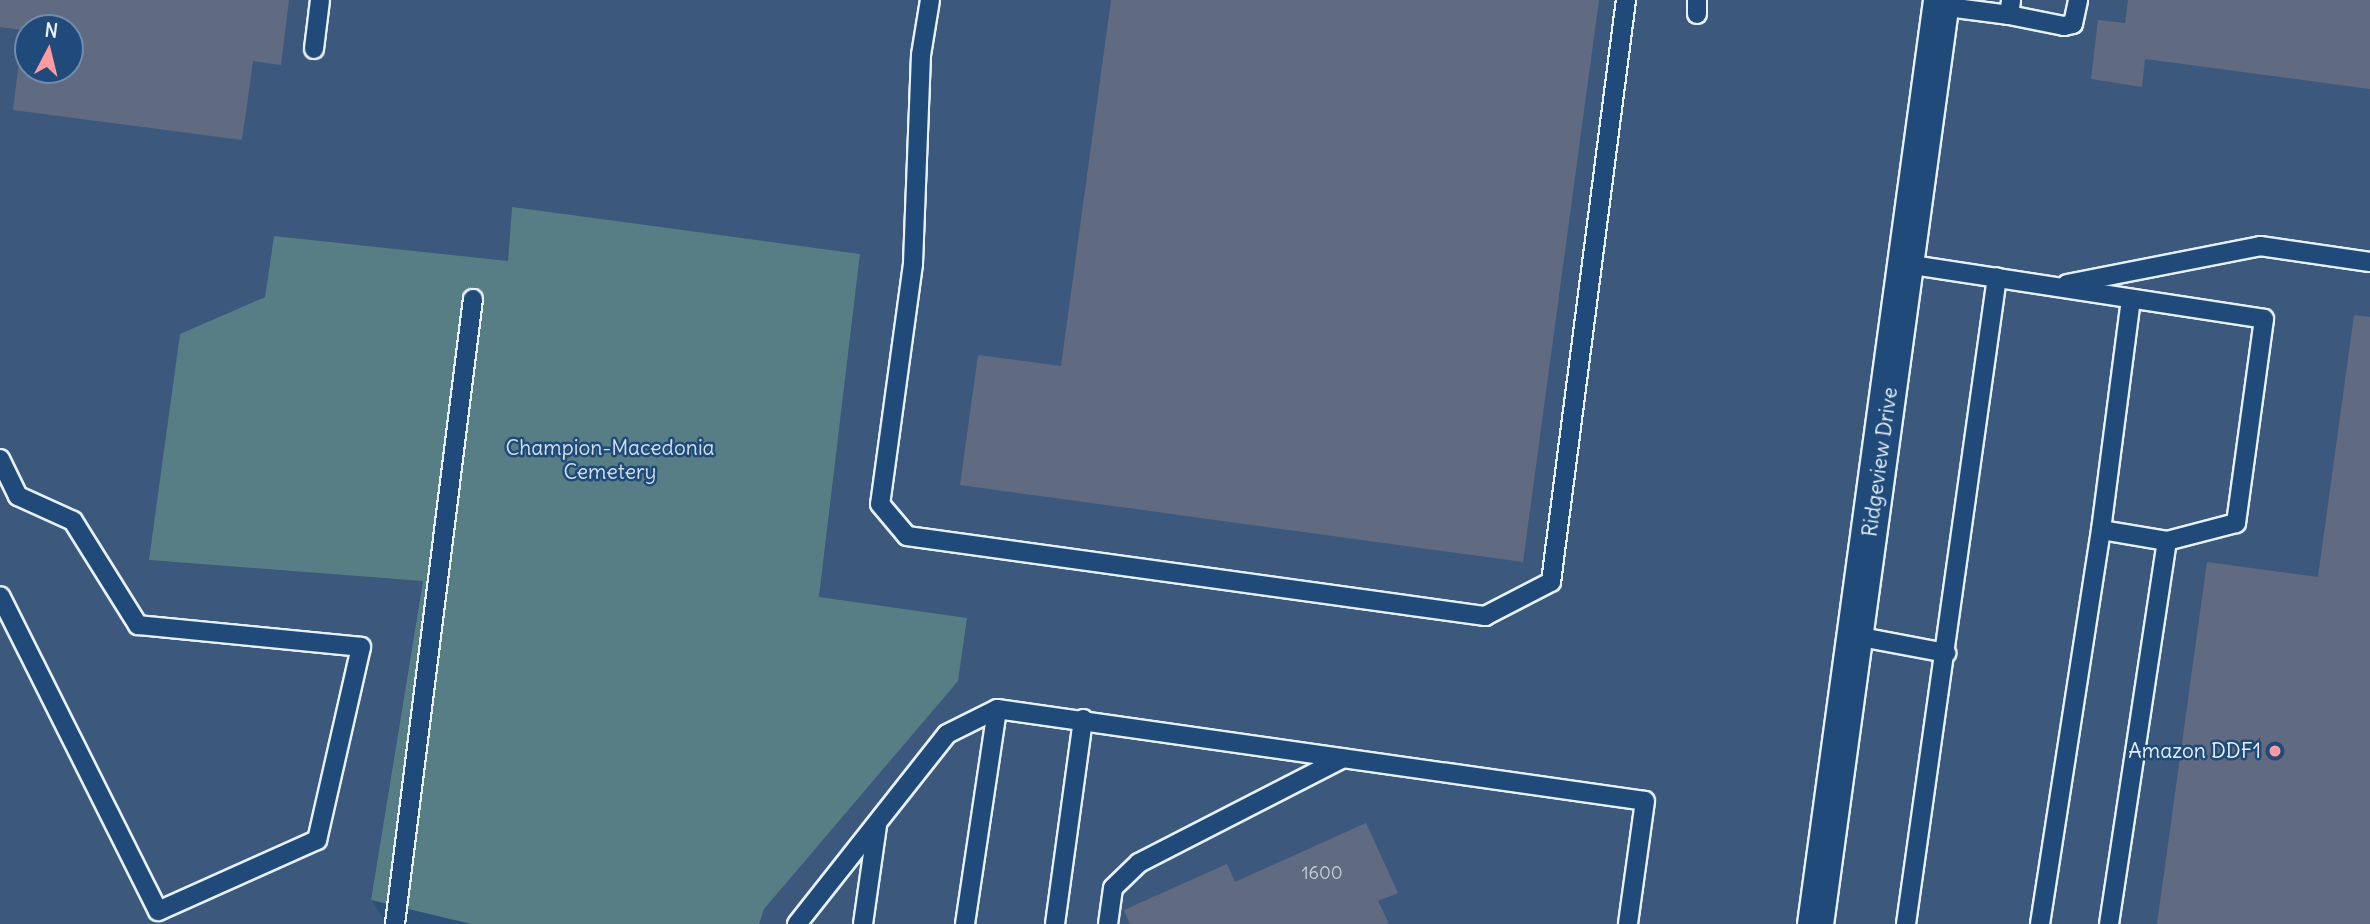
<!DOCTYPE html>
<style>
body{margin:0}
#map{position:relative;width:2370px;height:924px;overflow:hidden;background:#2c517b;font-family:Delius,sans-serif}
div>[style]{position:absolute}
.built>*{inset:0;background:#3c597d}
.green>*{inset:0;background:#577e84}
.building>*{inset:0;background:#606b81}
.roads{filter:drop-shadow(2px 0 #e8f1f8) drop-shadow(-2px 0 #e8f1f8) drop-shadow(0 2px #e8f1f8) drop-shadow(0 -2px #e8f1f8)}
.lane>*{height:18px;margin:-9px;padding:0 9px;transform-origin:9px;border-radius:9px;background:#1f4a7a}
.street>*{height:35px;margin:-17.5px;padding:0 17.5px;transform-origin:17.5px;border-radius:17.5px;background:#1f4a7a}
.dots>*{width:19px;height:19px;translate:-50% -50%;box-sizing:border-box;border:4px solid #1f4a7a;border-radius:50%}
span{translate:-50% -50%;white-space:nowrap;text-align:center;line-height:1.15;-webkit-text-stroke:5px #1f4a7a;paint-order:stroke}
.number-label{font-size:18px;color:#c6d0da}
.number-label span{-webkit-text-stroke-width:0}
.park-label{font-size:21px;color:#d2e0e7}
.street-label{font-size:21px;color:#e8f1f8}
.poi-label{font-size:21px;color:#e8f1f8}
.right{translate:-100% -50%;text-align:right}
.north{position:absolute;left:14px;top:14px;width:70px;height:70px;box-sizing:border-box;background:#1f4a7a;border:2px solid #6f8dac;border-radius:50%;rotate:7deg;font-size:19px;font-weight:700;line-height:28px;text-align:center;color:#e8f1f8}
.north::after{content:'';display:block;margin:auto;width:24px;height:32px;background:#ff9aa2;clip-path:polygon(50% 0,100% 100%,50% 72%,0 100%)}
</style>
<div id="map">
<div class="built">
<div style="clip-path:polygon(evenodd,0 0,2370px 0,2370px 924px,759px 924px,764px 909px,966px 618px,819px 598px,860px 254px,512px 208px,508px 261px,274px 236px,265px 297px,180px 335px,150px 560px,423px 580px,371px 899px,386px 924px,0 924px,0 0,28px 28px,70px 28px,70px 70px,28px 70px,28px 28px)"></div>
</div>
<div class="green">
<div style="clip-path:polygon(512px 207px,860px 254px,819px 597px,967px 618px,958px 681px,764px 909px,759px 924px,471px 924px,371px 900px,423px 581px,149px 560px,180px 334px,265px 297px,274px 236px,508px 261px)"></div>
</div>
<div class="building">
<div style="clip-path:polygon(evenodd,0 0,289px 0,281px 65px,253px 61px,242px 140px,13px 110px,23px 30px,0 27px,0 0,28px 28px,70px 28px,70px 70px,28px 70px,28px 28px)"></div>
<div style="clip-path:polygon(1111px 0,1599px 0,1523px 562px,960px 485px,978px 355px,1061px 366px)"></div>
<div style="clip-path:polygon(2128px 0,2370px 0,2370px 89px,2145px 59px,2142px 87px,2091px 79px,2098px 20px,2125px 23px)"></div>
<div style="clip-path:polygon(2354px 315px,2370px 317px,2370px 924px,2157px 924px,2207px 562px,2318px 577px)"></div>
<div style="clip-path:polygon(1366px 823px,1398px 893px,1378px 901px,1389px 924px,1130px 924px,1124px 910px,1227px 864px,1235px 882px)"></div>
</div>
<div class="roads">
<div class="lane">
<div style="left:930px;top:0;width:56px;rotate:99.3deg"></div>
<div style="left:921px;top:55px;width:209px;rotate:92.2deg"></div>
<div style="left:913px;top:264px;width:242px;rotate:97.8deg"></div>
<div style="left:880px;top:504px;width:42px;rotate:49.8deg"></div>
<div style="left:907px;top:536px;width:584px;rotate:7.88deg"></div>
<div style="left:1485px;top:616px;width:74px;rotate:-27.3deg"></div>
<div style="left:1551px;top:582px;width:587px;rotate:-82.66deg"></div>
<div style="left:1940px;top:6px;width:70px;rotate:7.4deg"></div>
<div style="left:2009px;top:15px;width:15px;rotate:-82deg"></div>
<div style="left:1697px;top:14px;width:14px;rotate:-90deg"></div>
<div style="left:2009px;top:15px;width:56px;rotate:11.3deg"></div>
<div style="left:2064px;top:26px;width:9px;rotate:-13deg"></div>
<div style="left:2073px;top:24px;width:25px;rotate:-78deg"></div>
<div style="left:314px;top:49px;width:49px;rotate:-83deg"></div>
<div style="left:1906px;top:264px;width:362px;rotate:8.7deg"></div>
<div style="left:2264px;top:319px;width:206px;rotate:97.8deg"></div>
<div style="left:2236px;top:523px;width:71px;rotate:165.4deg"></div>
<div style="left:2167px;top:541px;width:67px;rotate:-170.5deg"></div>
<div style="left:2101px;top:530px;width:233px;rotate:-82.6deg"></div>
<div style="left:2067px;top:284px;width:197px;rotate:-11.1deg"></div>
<div style="left:2260px;top:246px;width:111px;rotate:8.3deg"></div>
<div style="left:0;top:459px;width:41px;rotate:64.1deg"></div>
<div style="left:18px;top:496px;width:60px;rotate:24.4deg"></div>
<div style="left:73px;top:521px;width:123px;rotate:58deg"></div>
<div style="left:138px;top:625px;width:224px;rotate:5.6deg"></div>
<div style="left:361px;top:647px;width:198px;rotate:102.8deg"></div>
<div style="left:317px;top:840px;width:174px;rotate:155.9deg"></div>
<div style="left:158px;top:911px;width:352px;rotate:-116.6deg"></div>
<div style="left:1856px;top:636px;width:92px;rotate:10.7deg"></div>
<div style="left:395px;top:924px;width:630px;rotate:-82.89deg"></div>
<div style="left:797px;top:924px;width:242px;rotate:-51.7deg"></div>
<div style="left:947px;top:734px;width:56px;rotate:-26.6deg"></div>
<div style="left:997px;top:709px;width:654px;rotate:8.08deg"></div>
<div style="left:1645px;top:801px;width:124px;rotate:97.9deg"></div>
<div style="left:863px;top:924px;width:99px;rotate:-81.9deg"></div>
<div style="left:965px;top:924px;width:217px;rotate:-81.5deg"></div>
<div style="left:1055px;top:924px;width:207px;rotate:-82.2deg"></div>
<div style="left:1108px;top:924px;width:36px;rotate:-82deg"></div>
<div style="left:1113px;top:888px;width:36px;rotate:-44deg"></div>
<div style="left:1139px;top:863px;width:229px;rotate:-27.2deg"></div>
<div style="left:1906px;top:924px;width:653px;rotate:-81.99deg"></div>
<div style="left:2040px;top:924px;width:399px;rotate:-81.2deg"></div>
<div style="left:2109px;top:924px;width:387px;rotate:-81.4deg"></div>
</div>
<div class="street">
<div style="left:1815px;top:924px;width:933px;rotate:-82.23deg"></div>
</div>
</div>
<div class="dots">
<div style="left:2275px;top:751px;background:#ff9aa2"></div>
</div>
<div class="number-label">
<span style="left:1322px;top:873px">1600</span>
</div>
<div class="park-label">
<span style="left:610px;top:460px">Champion-Macedonia<br>Cemetery</span>
</div>
<div class="street-label">
<span style="left:1880px;top:462px;rotate:-82deg">Ridgeview Drive</span>
</div>
<div class="poi-label">
<span class="right" style="left:2261px;top:751px">Amazon DDF1</span>
</div>
<div class="north">N</div>
</div>
